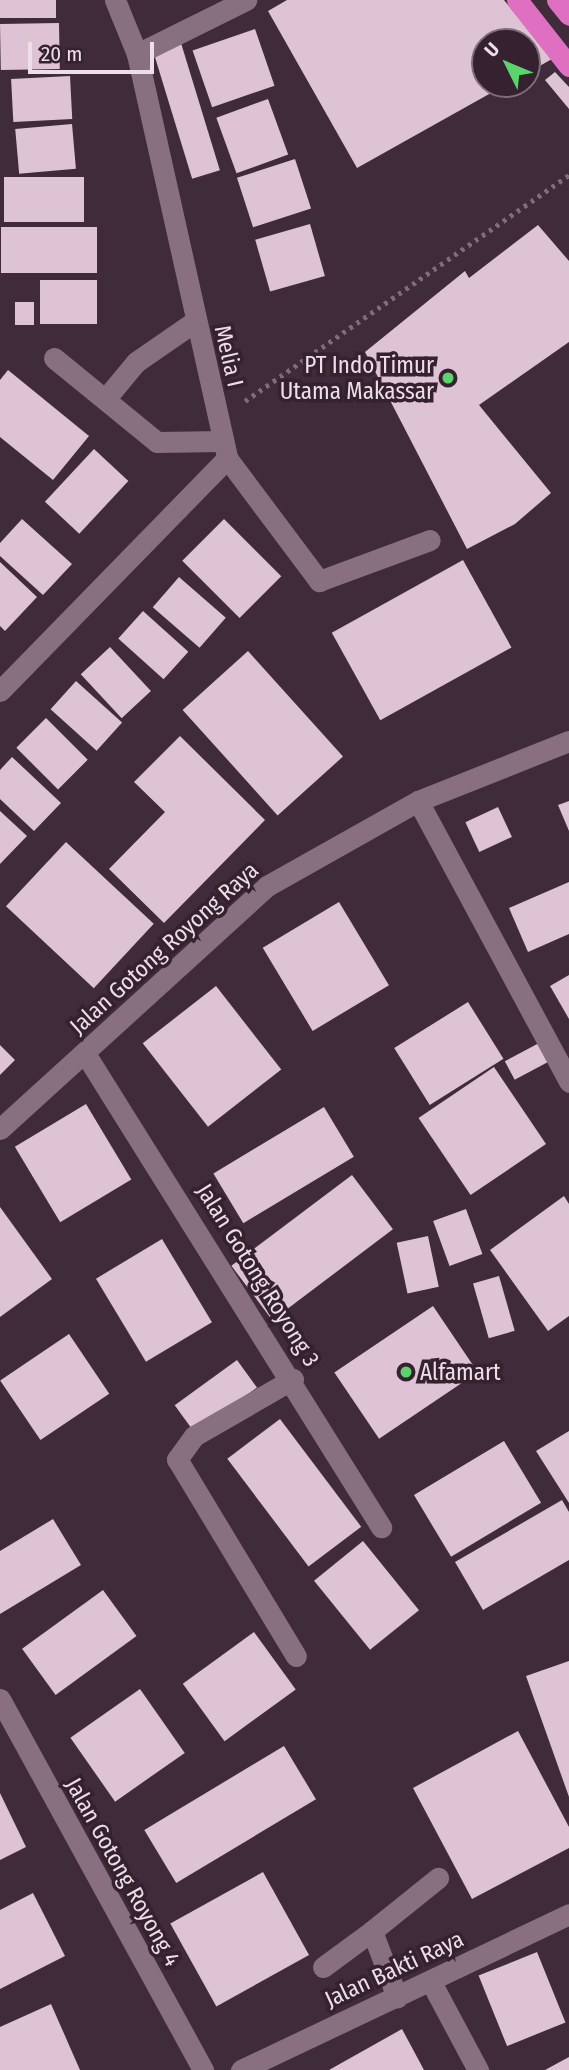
<!DOCTYPE html>
<style>
body{margin:0}
#map{position:relative;width:569px;height:2070px;overflow:hidden;background:#3f2b39;font-family:"Fira Sans Condensed",sans-serif}
div>[style]{position:absolute}
.building>*{inset:0;background:#dec3d5;transform-origin:0 0}
.path>*{height:4.5px;margin-top:-2.25px;transform-origin:0;background:repeating-linear-gradient(90deg,#7e6d79 0 3.5px,transparent 0 8.5px)}
.minor>*{height:21px;margin:-10.5px;padding:0 10.5px;transform-origin:10.5px;border-radius:10.5px;background:#887080}
.highway>*{height:21px;margin:-10.5px;padding:0 10.5px;transform-origin:10.5px;border-radius:10.5px;background:#df70c1}
.dots>*{width:19px;height:19px;translate:-50% -50%;box-sizing:border-box;border:4px solid #35212f;border-radius:50%}
span{translate:-50% -50%;white-space:nowrap;text-align:center;line-height:1.15;-webkit-text-stroke:7px #35212f;paint-order:stroke}
.street-label{font-size:23px;color:#eddfe8}
.poi-label{font-size:23px;color:#eddfe8}
.right{translate:-100% -50%;text-align:right}
.left{translate:0 -50%;text-align:left}
.north{position:absolute;left:471px;top:28px;width:70px;height:70px;box-sizing:border-box;background:#35212f;border:2px solid #7f6d79;border-radius:50%;rotate:313deg;font-size:19px;font-weight:700;line-height:28px;text-align:center;color:#eddfe8}
.north::after{content:'';display:block;margin:auto;width:24px;height:32px;background:#5ad56e;clip-path:polygon(50% 0,100% 100%,50% 72%,0 100%)}
.scale{position:absolute;left:28px;top:42px;width:126px;height:32px;box-sizing:border-box;border:4px solid #eddfe8;border-top:0;padding-left:9px;font-size:21px;line-height:24px;white-space:nowrap;color:#eddfe8;-webkit-text-stroke:5px #35212f;paint-order:stroke}
</style>
<div id="map">
<div class="building">
<div style="left:0;top:0;width:56px;height:18px"></div>
<div style="clip-path:polygon(287px 0,504px 0,552px 59px,527px 73px,527px 42px,485px 42px,485px 84px,507px 84px,357px 168px,268px 11px)"></div>
<div style="left:59px;top:23px;width:46px;height:59px;rotate:89deg"></div>
<div style="left:255px;top:29px;width:60px;height:66px;rotate:71deg"></div>
<div style="left:181px;top:43px;width:133px;height:29px;rotate:73deg"></div>
<div style="clip-path:polygon(555px 72px,569px 87px,569px 109px,545px 80px)"></div>
<div style="left:70px;top:76px;width:43px;height:59px;rotate:87deg"></div>
<div style="left:268px;top:99px;width:59px;height:55px;rotate:70deg"></div>
<div style="left:72px;top:124px;width:45px;height:57px;rotate:85deg"></div>
<div style="left:295px;top:159px;width:52px;height:61px;rotate:72deg"></div>
<div style="left:84px;top:177px;width:45px;height:80px;rotate:90deg"></div>
<div style="left:310px;top:224px;width:54px;height:57px;rotate:74deg"></div>
<div style="clip-path:polygon(538px 225px,569px 261px,569px 342px,479px 405px,551px 493px,515px 524px,467px 549px,365px 352px,465px 271px,469px 278px)"></div>
<div style="left:97px;top:227px;width:46px;height:96px;rotate:90deg"></div>
<div style="left:97px;top:280px;width:44px;height:57px;rotate:90deg"></div>
<div style="left:15px;top:302px;width:19px;height:23px"></div>
<div style="clip-path:polygon(8px 370px,89px 436px,53px 480px,0 437px,0 380px)"></div>
<div style="left:94px;top:449px;width:47px;height:72px;rotate:43deg"></div>
<div style="clip-path:polygon(22px 519px,72px 564px,43px 595px,0 556px,0 543px)"></div>
<div style="left:224px;top:519px;width:81px;height:59px;rotate:45deg"></div>
<div style="left:463px;top:560px;width:100px;height:150px;rotate:61deg"></div>
<div style="clip-path:polygon(0 562px,37px 597px,5px 631px,0 626px)"></div>
<div style="left:179px;top:577px;width:62px;height:40px;rotate:41deg"></div>
<div style="left:143px;top:611px;width:61px;height:37px;rotate:42deg"></div>
<div style="left:110px;top:647px;width:60px;height:40px;rotate:47deg"></div>
<div style="left:248px;top:651px;width:142px;height:88px;rotate:48deg"></div>
<div style="left:76px;top:681px;width:62px;height:38px;rotate:42deg"></div>
<div style="left:46px;top:718px;width:59px;height:42px;rotate:45deg"></div>
<div style="clip-path:polygon(180px 736px,265px 820px,164px 923px,109px 869px,165px 812px,134px 782px)"></div>
<div style="clip-path:polygon(12px 757px,61px 803px,34px 831px,0 799px,0 770px)"></div>
<div style="clip-path:polygon(569px 801px,569px 831px,558px 805px)"></div>
<div style="left:498px;top:807px;width:33px;height:36px;rotate:65deg"></div>
<div style="clip-path:polygon(0 811px,27px 836px,0 864px)"></div>
<div style="left:66px;top:842px;width:120px;height:88px;rotate:43deg"></div>
<div style="clip-path:polygon(569px 882px,569px 934px,528px 952px,509px 908px)"></div>
<div style="left:339px;top:902px;width:97px;height:89px;rotate:59deg"></div>
<div style="clip-path:polygon(569px 975px,569px 1019px,550px 986px)"></div>
<div style="left:216px;top:986px;width:106px;height:93px;rotate:52deg"></div>
<div style="left:468px;top:1002px;width:67px;height:87px;rotate:58deg"></div>
<div style="left:541px;top:1042px;width:21px;height:41px;rotate:62deg"></div>
<div style="clip-path:polygon(0 1045px,15px 1060px,0 1075px)"></div>
<div style="left:494px;top:1067px;width:93px;height:91px;rotate:56deg"></div>
<div style="left:86px;top:1104px;width:88px;height:83px;rotate:59deg"></div>
<div style="left:324px;top:1107px;width:58px;height:129px;rotate:59deg"></div>
<div style="left:352px;top:1175px;width:68px;height:151px;rotate:53deg"></div>
<div style="clip-path:polygon(564px 1196px,569px 1204px,569px 1316px,548px 1331px,490px 1250px)"></div>
<div style="clip-path:polygon(0 1207px,52px 1279px,0 1317px)"></div>
<div style="left:466px;top:1209px;width:48px;height:35px;rotate:70deg"></div>
<div style="left:428px;top:1236px;width:52px;height:32px;rotate:78deg"></div>
<div style="left:162px;top:1239px;width:97px;height:77px;rotate:59deg"></div>
<div style="left:499px;top:1276px;width:57px;height:27px;rotate:74deg"></div>
<div style="left:433px;top:1306px;width:80px;height:119px;rotate:56deg"></div>
<div style="left:69px;top:1334px;width:72px;height:83px;rotate:56deg"></div>
<div style="left:237px;top:1360px;width:34px;height:77px;rotate:54deg"></div>
<div style="left:280px;top:1419px;width:135px;height:66px;rotate:53deg"></div>
<div style="clip-path:polygon(569px 1431px,569px 1503px,536px 1451px)"></div>
<div style="left:504px;top:1441px;width:72px;height:105px;rotate:59deg"></div>
<div style="clip-path:polygon(562px 1500px,569px 1512px,569px 1560px,483px 1610px,455px 1562px)"></div>
<div style="clip-path:polygon(53px 1519px,81px 1565px,0 1614px,0 1551px)"></div>
<div style="left:363px;top:1541px;width:89px;height:63px;rotate:51deg"></div>
<div style="left:103px;top:1590px;width:57px;height:100px;rotate:54deg"></div>
<div style="left:254px;top:1632px;width:71px;height:88px;rotate:54deg"></div>
<div style="clip-path:polygon(569px 1661px,569px 1797px,526px 1676px)"></div>
<div style="left:140px;top:1689px;width:78px;height:85px;rotate:55deg"></div>
<div style="clip-path:polygon(518px 1731px,569px 1827px,569px 1848px,472px 1899px,413px 1788px)"></div>
<div style="left:284px;top:1746px;width:62px;height:163px;rotate:59deg"></div>
<div style="clip-path:polygon(0 1793px,26px 1847px,0 1860px)"></div>
<div style="left:263px;top:1872px;width:95px;height:106px;rotate:61deg"></div>
<div style="clip-path:polygon(33px 1893px,65px 1956px,0 1989px,0 1910px)"></div>
<div style="left:537px;top:1952px;width:76px;height:63px;rotate:68deg"></div>
<div style="clip-path:polygon(51px 2004px,80px 2070px,0 2070px,0 2027px)"></div>
<div style="clip-path:polygon(402px 2029px,424px 2070px,329px 2070px)"></div>
<div style="clip-path:polygon(569px 2057px,569px 2070px,545px 2070px)"></div>
</div>
<div class="path">
<div style="left:245px;top:401px;width:395px;rotate:-34.9deg"></div>
</div>
<div class="minor">
<div style="left:115px;top:0;width:58px;rotate:67.8deg"></div>
<div style="left:137px;top:54px;width:414px;rotate:77.4deg"></div>
<div style="left:227px;top:458px;width:154px;rotate:53.2deg"></div>
<div style="left:319px;top:581px;width:118px;rotate:-20.3deg"></div>
<div style="left:137px;top:54px;width:122px;rotate:-26.4deg"></div>
<div style="left:54px;top:358px;width:133px;rotate:39.2deg"></div>
<div style="left:157px;top:442px;width:65px;rotate:-0.9deg"></div>
<div style="left:107px;top:397px;width:45px;rotate:-50.4deg"></div>
<div style="left:136px;top:362px;width:70px;rotate:-34.6deg"></div>
<div style="left:0;top:691px;width:325px;rotate:-45.7deg"></div>
<div style="left:418px;top:801px;width:319px;rotate:61.7deg"></div>
<div style="left:86px;top:1055px;width:557px;rotate:57.99deg"></div>
<div style="left:0;top:1129px;width:361px;rotate:-42.3deg"></div>
<div style="left:267px;top:886px;width:173px;rotate:-29.4deg"></div>
<div style="left:418px;top:801px;width:162px;rotate:-21.7deg"></div>
<div style="left:293px;top:1379px;width:114px;rotate:150.1deg"></div>
<div style="left:194px;top:1436px;width:29px;rotate:126deg"></div>
<div style="left:177px;top:1459px;width:230px;rotate:58.9deg"></div>
<div style="left:0;top:1699px;width:423px;rotate:61.3deg"></div>
<div style="left:372px;top:1931px;width:85px;rotate:-38.8deg"></div>
<div style="left:323px;top:1967px;width:61px;rotate:-36.3deg"></div>
<div style="left:372px;top:1931px;width:71px;rotate:69.3deg"></div>
<div style="left:431px;top:1982px;width:100px;rotate:61.9deg"></div>
<div style="left:241px;top:2070px;width:363px;rotate:-25.4deg"></div>
</div>
<div class="highway">
<div style="left:517px;top:0;width:84px;rotate:51.8deg"></div>
<div style="left:557px;top:0;width:19px;rotate:51deg"></div>
</div>
<div class="dots">
<div style="left:448px;top:378px;background:#5ad56e"></div>
<div style="left:406px;top:1372px;background:#5ad56e"></div>
</div>
<div class="street-label">
<span style="left:229px;top:356px;rotate:77deg">Melia I</span>
<span style="left:164px;top:948px;rotate:-42deg">Jalan Gotong Royong Raya</span>
<span style="left:258px;top:1275px;rotate:58deg">Jalan Gotong Royong 3</span>
<span style="left:123px;top:1872px;rotate:61deg">Jalan Gotong Royong 4</span>
<span style="left:394px;top:1969px;rotate:-25deg">Jalan Bakti Raya</span>
</div>
<div class="poi-label">
<span class="right" style="left:434px;top:378px">PT Indo Timur<br>Utama Makassar</span>
<span class="left" style="left:420px;top:1372px">Alfamart</span>
</div>
<div class="north">U</div>
<div class="scale">20 m</div>
</div>
